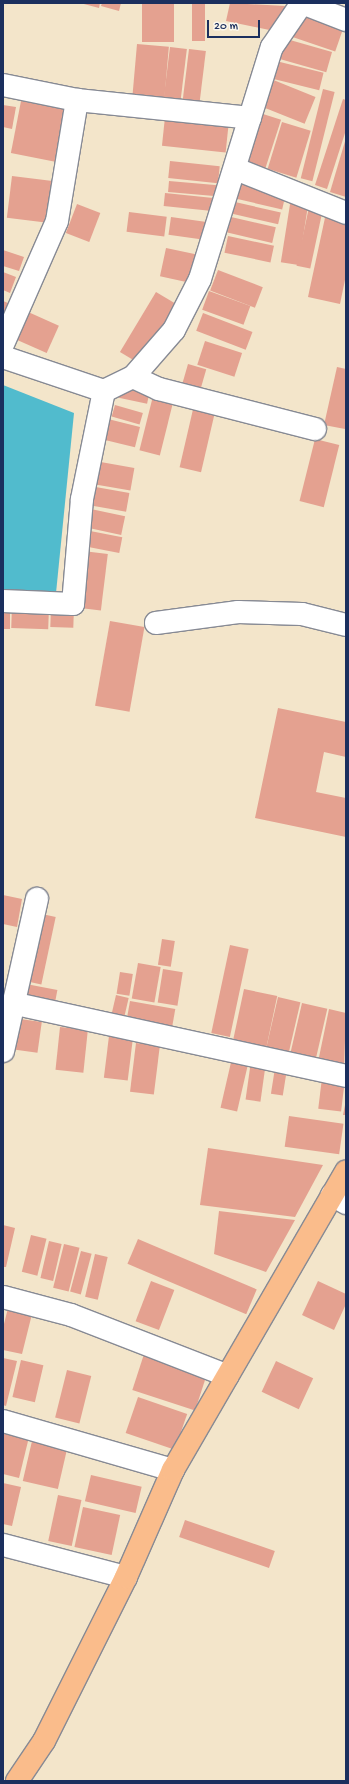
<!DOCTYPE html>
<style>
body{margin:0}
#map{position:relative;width:349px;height:1784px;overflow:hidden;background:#f3e5ca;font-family:"Gochi Hand",sans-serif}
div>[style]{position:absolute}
.water>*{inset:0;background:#51bbcd}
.building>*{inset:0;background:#e4a190;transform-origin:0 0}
.roads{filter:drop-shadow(1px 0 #878a94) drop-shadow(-1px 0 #878a94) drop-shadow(0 1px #878a94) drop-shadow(0 -1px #878a94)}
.minor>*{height:22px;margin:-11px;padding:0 11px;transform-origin:11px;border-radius:11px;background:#fff}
.major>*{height:22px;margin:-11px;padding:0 11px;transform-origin:11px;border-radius:11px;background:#fabc8b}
span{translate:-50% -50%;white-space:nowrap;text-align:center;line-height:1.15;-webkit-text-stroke:4px #fbf7ec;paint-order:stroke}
.frame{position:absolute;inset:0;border:4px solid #1b2f5e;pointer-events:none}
.scale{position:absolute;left:207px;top:20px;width:53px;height:18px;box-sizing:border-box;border:2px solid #1b2f5e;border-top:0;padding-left:5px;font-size:12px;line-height:14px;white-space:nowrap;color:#1b2f5e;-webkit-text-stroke:3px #fbf7ec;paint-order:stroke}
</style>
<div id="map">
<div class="water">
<div style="clip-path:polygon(3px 385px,74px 413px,56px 593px,3px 595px)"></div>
</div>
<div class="building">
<div style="clip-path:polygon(80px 3px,100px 3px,99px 8px)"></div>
<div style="clip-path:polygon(102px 3px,121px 3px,119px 11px,101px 6px)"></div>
<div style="left:142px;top:3px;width:32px;height:39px"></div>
<div style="left:192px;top:3px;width:13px;height:38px"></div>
<div style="clip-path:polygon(230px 3px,285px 6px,279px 32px,226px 21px)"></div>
<div style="left:297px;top:12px;width:49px;height:25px;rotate:19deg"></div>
<div style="left:283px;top:38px;width:51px;height:21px;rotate:16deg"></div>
<div style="left:137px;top:44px;width:32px;height:51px;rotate:5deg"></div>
<div style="left:170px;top:47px;width:17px;height:55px;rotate:7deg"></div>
<div style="left:189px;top:49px;width:17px;height:55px;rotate:7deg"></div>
<div style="left:276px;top:61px;width:49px;height:18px;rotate:14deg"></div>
<div style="left:271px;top:79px;width:48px;height:29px;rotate:22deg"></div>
<div style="left:323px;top:89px;width:12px;height:92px;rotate:14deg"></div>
<div style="clip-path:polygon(343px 99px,346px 100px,346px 130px,327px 189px,315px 185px)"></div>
<div style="left:21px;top:101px;width:49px;height:53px;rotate:11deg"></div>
<div style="clip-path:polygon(3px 105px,16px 107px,12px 129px,3px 127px)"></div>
<div style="left:263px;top:114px;width:19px;height:51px;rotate:18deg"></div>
<div style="left:165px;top:117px;width:64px;height:29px;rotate:6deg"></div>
<div style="left:282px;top:122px;width:30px;height:49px;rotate:17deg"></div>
<div style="clip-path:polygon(346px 138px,346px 197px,330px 192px)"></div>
<div style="left:170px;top:161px;width:50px;height:17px;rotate:6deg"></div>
<div style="left:12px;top:176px;width:47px;height:42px;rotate:7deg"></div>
<div style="left:169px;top:181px;width:49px;height:11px;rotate:5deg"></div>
<div style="left:239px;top:183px;width:48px;height:16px;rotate:13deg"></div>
<div style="left:165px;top:193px;width:51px;height:13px;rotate:6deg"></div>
<div style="left:291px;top:198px;width:18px;height:65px;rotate:9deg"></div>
<div style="left:235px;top:202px;width:47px;height:12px;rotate:13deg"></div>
<div style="left:77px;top:204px;width:25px;height:31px;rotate:21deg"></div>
<div style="left:309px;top:207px;width:14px;height:60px;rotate:12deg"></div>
<div style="left:129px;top:212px;width:38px;height:20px;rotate:7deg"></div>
<div style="clip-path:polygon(326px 213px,346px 217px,346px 275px,340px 304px,308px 297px)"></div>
<div style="left:171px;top:217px;width:36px;height:18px;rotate:8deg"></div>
<div style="left:231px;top:217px;width:46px;height:16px;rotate:13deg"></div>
<div style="left:228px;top:236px;width:47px;height:17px;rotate:12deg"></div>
<div style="left:166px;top:248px;width:34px;height:29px;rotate:12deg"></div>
<div style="clip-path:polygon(3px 250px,24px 257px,19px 271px,3px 266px)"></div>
<div style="left:218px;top:270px;width:48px;height:22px;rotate:21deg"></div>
<div style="clip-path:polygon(3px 272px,16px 277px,10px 293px,3px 290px)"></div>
<div style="left:209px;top:291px;width:44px;height:20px;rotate:20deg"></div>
<div style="left:156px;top:292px;width:23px;height:70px;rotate:31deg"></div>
<div style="clip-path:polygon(3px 301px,8px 303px,3px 316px)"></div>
<div style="left:26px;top:311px;width:36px;height:30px;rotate:24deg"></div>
<div style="left:203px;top:313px;width:53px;height:19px;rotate:21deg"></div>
<div style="left:205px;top:341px;width:39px;height:25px;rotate:18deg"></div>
<div style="left:188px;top:364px;width:19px;height:25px;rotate:16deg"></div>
<div style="clip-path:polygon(337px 367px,346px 369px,345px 429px,324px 425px)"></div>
<div style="left:121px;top:387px;width:29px;height:11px;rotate:12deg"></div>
<div style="left:153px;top:396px;width:21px;height:56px;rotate:14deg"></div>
<div style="left:115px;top:405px;width:29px;height:12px;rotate:16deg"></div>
<div style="left:194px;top:405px;width:22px;height:64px;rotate:13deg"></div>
<div style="left:108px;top:419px;width:33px;height:21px;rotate:14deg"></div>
<div style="left:315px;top:439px;width:25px;height:64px;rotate:14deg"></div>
<div style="left:95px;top:461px;width:40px;height:23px;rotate:10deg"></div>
<div style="left:90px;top:486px;width:40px;height:19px;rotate:10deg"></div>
<div style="left:86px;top:508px;width:40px;height:19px;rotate:12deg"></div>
<div style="left:85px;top:530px;width:38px;height:16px;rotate:11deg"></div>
<div style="left:83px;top:551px;width:25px;height:57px;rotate:7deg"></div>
<div style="left:3px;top:605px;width:7px;height:24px"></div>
<div style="left:12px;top:606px;width:37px;height:22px;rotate:2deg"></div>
<div style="left:51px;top:607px;width:23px;height:20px;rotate:2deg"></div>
<div style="left:110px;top:621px;width:35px;height:86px;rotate:10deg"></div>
<div style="clip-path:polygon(278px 708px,346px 722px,346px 757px,324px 752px,316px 792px,346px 798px,346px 837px,255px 818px)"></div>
<div style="clip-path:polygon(3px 895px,22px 899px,17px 927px,3px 924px)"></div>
<div style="left:42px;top:914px;width:14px;height:69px;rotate:12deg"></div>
<div style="left:162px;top:939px;width:13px;height:26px;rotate:9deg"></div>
<div style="left:230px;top:945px;width:19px;height:90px;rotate:12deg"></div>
<div style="left:138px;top:963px;width:23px;height:36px;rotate:10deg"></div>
<div style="left:163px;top:969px;width:20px;height:34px;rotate:9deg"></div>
<div style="left:120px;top:972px;width:13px;height:22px;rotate:9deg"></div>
<div style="left:26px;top:984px;width:32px;height:18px;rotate:11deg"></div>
<div style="left:244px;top:989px;width:34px;height:54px;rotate:12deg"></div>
<div style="left:116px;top:995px;width:13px;height:24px;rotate:13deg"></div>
<div style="left:278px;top:997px;width:23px;height:56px;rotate:13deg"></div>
<div style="left:130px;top:1001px;width:46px;height:22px;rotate:10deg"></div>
<div style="left:302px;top:1003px;width:26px;height:55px;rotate:13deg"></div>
<div style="clip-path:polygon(329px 1009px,346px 1013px,344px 1068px,318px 1062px)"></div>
<div style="left:20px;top:1019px;width:22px;height:31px;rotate:8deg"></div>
<div style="left:60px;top:1027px;width:28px;height:43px;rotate:6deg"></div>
<div style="left:109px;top:1036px;width:24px;height:42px;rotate:7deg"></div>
<div style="left:136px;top:1043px;width:24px;height:49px;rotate:7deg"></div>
<div style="left:232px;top:1058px;width:17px;height:51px;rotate:13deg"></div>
<div style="left:251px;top:1061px;width:15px;height:39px;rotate:8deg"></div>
<div style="left:275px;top:1068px;width:12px;height:26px;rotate:9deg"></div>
<div style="left:322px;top:1078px;width:23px;height:31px;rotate:7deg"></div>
<div style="clip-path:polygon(346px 1100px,346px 1115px,343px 1115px)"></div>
<div style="left:289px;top:1116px;width:55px;height:31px;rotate:8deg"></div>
<div style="clip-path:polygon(208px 1148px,323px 1165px,295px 1217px,200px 1205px)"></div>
<div style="clip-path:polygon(219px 1211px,295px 1220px,266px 1272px,214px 1254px)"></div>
<div style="clip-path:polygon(3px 1225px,15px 1228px,6px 1267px,3px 1267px)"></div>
<div style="left:31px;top:1235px;width:16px;height:38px;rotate:14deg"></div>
<div style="left:138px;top:1239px;width:129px;height:27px;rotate:23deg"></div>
<div style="left:49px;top:1241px;width:13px;height:38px;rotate:13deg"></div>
<div style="left:64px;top:1244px;width:16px;height:45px;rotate:14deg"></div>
<div style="left:81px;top:1251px;width:11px;height:42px;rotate:15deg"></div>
<div style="left:95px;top:1254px;width:13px;height:44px;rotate:13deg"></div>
<div style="left:151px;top:1281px;width:25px;height:43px;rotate:21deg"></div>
<div style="clip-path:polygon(318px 1281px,346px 1294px,346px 1304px,334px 1330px,302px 1315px)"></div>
<div style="clip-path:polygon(8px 1308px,32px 1314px,22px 1354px,3px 1350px,3px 1328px)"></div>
<div style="left:145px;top:1351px;width:66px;height:41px;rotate:18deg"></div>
<div style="clip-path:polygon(3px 1358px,17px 1361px,6px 1406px,3px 1405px)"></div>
<div style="left:21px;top:1360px;width:23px;height:38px;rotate:13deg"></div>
<div style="left:276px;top:1361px;width:41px;height:34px;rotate:25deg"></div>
<div style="left:67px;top:1370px;width:25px;height:49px;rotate:14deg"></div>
<div style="left:138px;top:1397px;width:52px;height:38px;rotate:19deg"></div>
<div style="clip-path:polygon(3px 1431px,29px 1437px,19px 1478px,3px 1474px)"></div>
<div style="left:32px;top:1441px;width:36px;height:41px;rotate:13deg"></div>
<div style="left:91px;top:1475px;width:52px;height:27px;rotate:13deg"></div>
<div style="clip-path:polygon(3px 1483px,21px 1487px,12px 1526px,3px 1524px)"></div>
<div style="left:58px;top:1495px;width:24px;height:47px;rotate:12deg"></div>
<div style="left:83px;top:1507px;width:38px;height:41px;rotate:12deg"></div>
<div style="left:185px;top:1520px;width:95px;height:18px;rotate:19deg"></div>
</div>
<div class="roads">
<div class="minor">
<div style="left:302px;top:3px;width:47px;rotate:21.1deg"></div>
<div style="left:3px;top:85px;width:76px;rotate:11.5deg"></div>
<div style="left:77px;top:100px;width:174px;rotate:5.9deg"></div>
<div style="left:236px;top:169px;width:118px;rotate:21.8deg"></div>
<div style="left:3px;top:344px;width:134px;rotate:-66.3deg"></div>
<div style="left:57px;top:221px;width:123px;rotate:-80.6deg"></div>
<div style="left:3px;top:357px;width:107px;rotate:18.6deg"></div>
<div style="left:104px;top:391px;width:32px;rotate:-26deg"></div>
<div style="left:133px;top:377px;width:62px;rotate:-48.9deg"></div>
<div style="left:174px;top:330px;width:57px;rotate:-63deg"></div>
<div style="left:200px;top:279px;width:243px;rotate:-72.8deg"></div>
<div style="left:272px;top:47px;width:53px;rotate:-55.7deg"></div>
<div style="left:133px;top:377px;width:29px;rotate:25deg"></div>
<div style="left:159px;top:389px;width:161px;rotate:14.4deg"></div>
<div style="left:3px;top:601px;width:70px;rotate:2.5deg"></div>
<div style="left:73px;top:604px;width:105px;rotate:-85.1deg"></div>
<div style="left:82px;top:499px;width:110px;rotate:-78.5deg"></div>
<div style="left:156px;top:623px;width:83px;rotate:-7.6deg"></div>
<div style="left:238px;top:612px;width:64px;rotate:1.8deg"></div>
<div style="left:302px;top:614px;width:45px;rotate:14deg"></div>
<div style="left:12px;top:1003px;width:342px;rotate:12.3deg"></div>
<div style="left:3px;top:1051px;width:156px;rotate:-77.4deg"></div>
<div style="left:332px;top:1195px;width:16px;rotate:30deg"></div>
<div style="left:3px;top:1297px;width:70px;rotate:14.8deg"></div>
<div style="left:71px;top:1315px;width:168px;rotate:21.2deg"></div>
<div style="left:3px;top:1421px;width:177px;rotate:16.1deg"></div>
<div style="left:3px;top:1545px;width:127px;rotate:14.6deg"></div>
</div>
<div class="major">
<div style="left:17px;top:1781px;width:48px;rotate:-56deg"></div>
<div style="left:44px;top:1741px;width:183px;rotate:-63.4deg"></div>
<div style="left:126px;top:1577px;width:117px;rotate:-66.3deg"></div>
<div style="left:173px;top:1470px;width:345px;rotate:-59.9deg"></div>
</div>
</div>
<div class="frame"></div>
<div class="scale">20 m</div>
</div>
